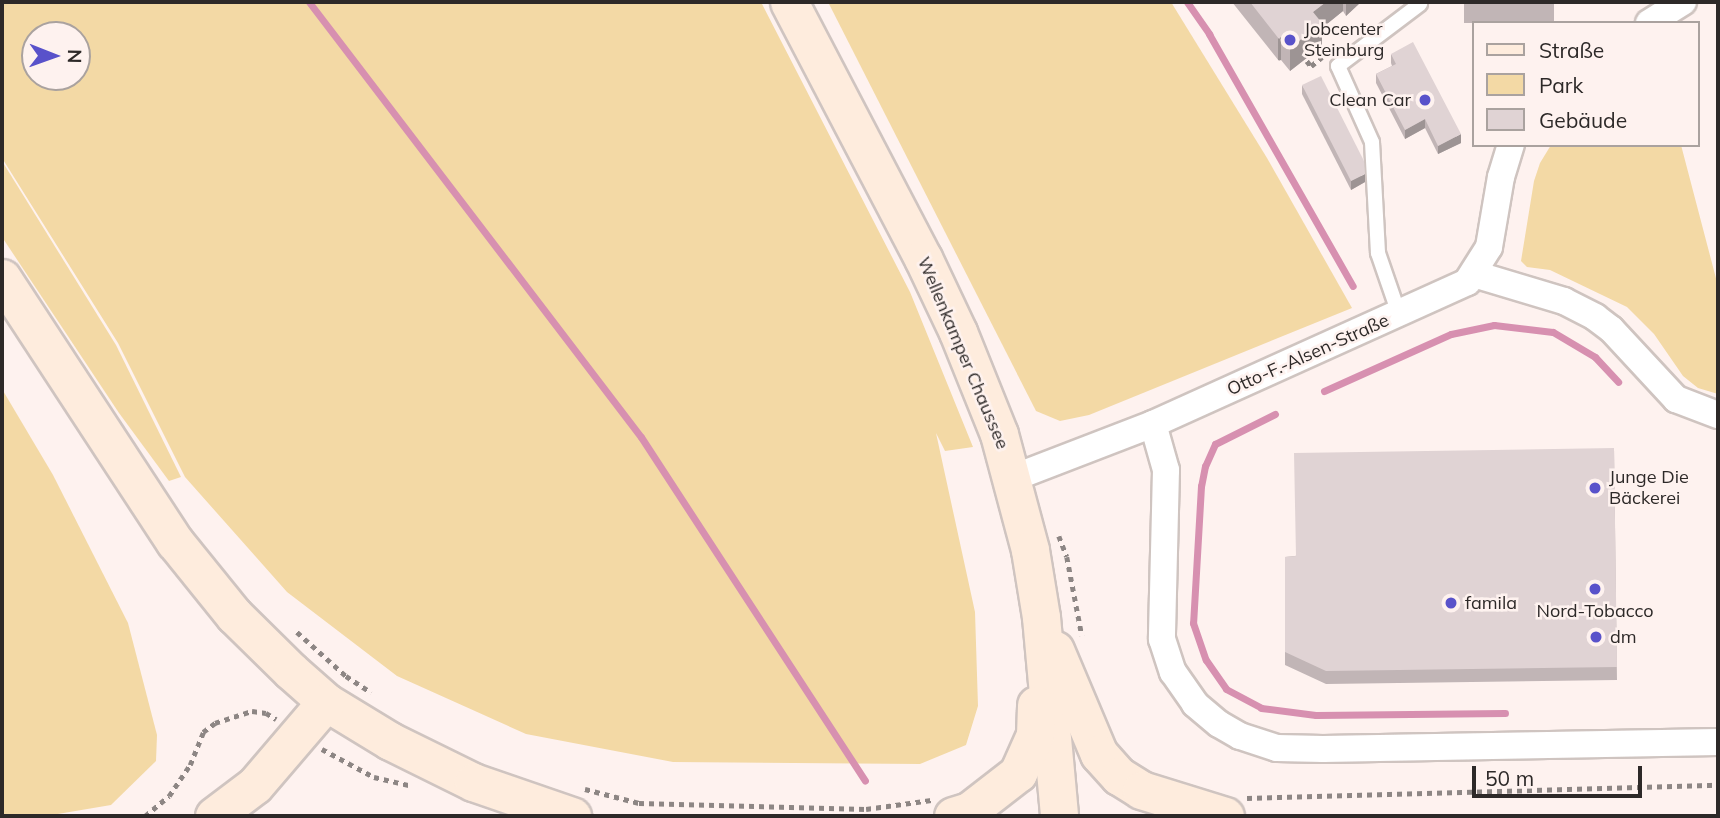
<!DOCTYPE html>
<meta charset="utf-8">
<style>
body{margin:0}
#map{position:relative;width:1720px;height:818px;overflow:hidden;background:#fef2ef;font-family:Mulish,sans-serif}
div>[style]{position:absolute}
.green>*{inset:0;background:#f3d9a5}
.stream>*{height:7px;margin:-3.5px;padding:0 3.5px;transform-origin:3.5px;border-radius:3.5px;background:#d790b0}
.path>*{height:4.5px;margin-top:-2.25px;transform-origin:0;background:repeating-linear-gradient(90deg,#8d8684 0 5px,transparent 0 10px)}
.roads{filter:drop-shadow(2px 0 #cfc4c0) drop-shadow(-2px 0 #cfc4c0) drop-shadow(0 2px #cfc4c0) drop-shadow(0 -2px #cfc4c0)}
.lane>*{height:14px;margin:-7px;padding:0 7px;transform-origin:7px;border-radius:7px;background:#fff}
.street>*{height:26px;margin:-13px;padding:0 13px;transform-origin:13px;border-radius:13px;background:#fff}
.secondary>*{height:37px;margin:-18.5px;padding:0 18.5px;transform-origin:18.5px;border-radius:18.5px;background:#feecdd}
.wall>*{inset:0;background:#c1b5b6;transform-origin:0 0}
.shaded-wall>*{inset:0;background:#9d9494;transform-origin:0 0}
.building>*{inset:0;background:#e0d3d4}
.dots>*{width:19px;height:19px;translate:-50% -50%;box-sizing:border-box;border:4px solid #fef2ef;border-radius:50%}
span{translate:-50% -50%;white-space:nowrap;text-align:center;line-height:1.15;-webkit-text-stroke:5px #fef2ef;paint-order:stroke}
.poi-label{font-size:18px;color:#2d2928}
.left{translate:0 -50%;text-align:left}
.right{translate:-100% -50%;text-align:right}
.street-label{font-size:18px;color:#2d2928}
.frame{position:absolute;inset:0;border:4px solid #2d2928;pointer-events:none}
.legend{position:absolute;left:1472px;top:21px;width:228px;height:126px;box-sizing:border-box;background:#fef2ef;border:2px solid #aaa29f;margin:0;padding:9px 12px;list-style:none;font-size:21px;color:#2d2928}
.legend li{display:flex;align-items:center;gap:14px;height:35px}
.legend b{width:35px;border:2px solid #aaa29f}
.north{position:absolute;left:21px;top:21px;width:70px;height:70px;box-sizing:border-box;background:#fef2ef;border:2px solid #aaa29f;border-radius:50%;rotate:91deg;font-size:19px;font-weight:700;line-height:28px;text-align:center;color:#2d2928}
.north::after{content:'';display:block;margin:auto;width:24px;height:32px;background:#5952ca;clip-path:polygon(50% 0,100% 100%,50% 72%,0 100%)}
.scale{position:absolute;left:1472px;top:766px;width:170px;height:32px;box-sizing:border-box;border:4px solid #2d2928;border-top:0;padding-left:9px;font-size:21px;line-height:24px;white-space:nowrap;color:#2d2928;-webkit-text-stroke:5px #fef2ef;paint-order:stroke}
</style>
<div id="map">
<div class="green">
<div style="clip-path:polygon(evenodd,2px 2px,761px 2px,910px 292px,973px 447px,945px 451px,923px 407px,936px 433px,975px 612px,978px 706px,966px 745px,920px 764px,673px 762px,526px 734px,397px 676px,287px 592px,185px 477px,118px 343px,2px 158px,2px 2px,77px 35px,77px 77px,35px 77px,35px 35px,77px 35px)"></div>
<div style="clip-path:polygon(828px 2px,1171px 2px,1267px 158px,1352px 308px,1089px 415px,1060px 421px,1036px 411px)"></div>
<div style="clip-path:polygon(1551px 145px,1681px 145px,1718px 286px,1718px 394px,1698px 388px,1683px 376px,1654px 334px,1627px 307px,1550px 270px,1527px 267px,1521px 261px,1534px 181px,1540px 163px)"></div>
<div style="clip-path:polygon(2px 161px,116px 345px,181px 477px,169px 481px,119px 413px,2px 237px)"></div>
<div style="clip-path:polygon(2px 389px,53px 475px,128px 623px,157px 735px,156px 761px,111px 805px,46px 816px,2px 816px)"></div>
</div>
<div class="stream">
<div style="left:309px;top:2px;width:547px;rotate:52.65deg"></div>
<div style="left:641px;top:437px;width:410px;rotate:56.9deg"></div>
<div style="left:1187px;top:2px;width:39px;rotate:55deg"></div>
<div style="left:1209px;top:34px;width:290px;rotate:60.3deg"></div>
<div style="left:1324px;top:391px;width:139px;rotate:-24.2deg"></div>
<div style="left:1451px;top:334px;width:44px;rotate:-11.8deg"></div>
<div style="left:1494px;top:325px;width:59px;rotate:6.8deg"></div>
<div style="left:1553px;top:332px;width:49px;rotate:30.8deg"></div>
<div style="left:1595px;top:357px;width:34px;rotate:47deg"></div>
<div style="left:1275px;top:414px;width:67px;rotate:153.4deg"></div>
<div style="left:1215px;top:444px;width:24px;rotate:114deg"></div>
<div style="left:1205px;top:466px;width:20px;rotate:101deg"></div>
<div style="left:1201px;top:486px;width:137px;rotate:93.3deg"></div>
<div style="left:1193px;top:623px;width:39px;rotate:71deg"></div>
<div style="left:1206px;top:660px;width:35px;rotate:55deg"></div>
<div style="left:1226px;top:689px;width:40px;rotate:28deg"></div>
<div style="left:1261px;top:708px;width:55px;rotate:7.3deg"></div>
<div style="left:1316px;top:715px;width:189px;rotate:-0.6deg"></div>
</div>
<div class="path">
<div style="left:1307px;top:61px;width:6px;rotate:51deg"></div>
<div style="left:1311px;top:66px;width:14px;rotate:-39deg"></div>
<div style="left:1059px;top:536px;width:22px;rotate:69deg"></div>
<div style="left:1067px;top:557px;width:80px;rotate:79.2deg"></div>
<div style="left:297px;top:632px;width:66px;rotate:41.9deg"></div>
<div style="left:346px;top:676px;width:30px;rotate:33deg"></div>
<div style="left:322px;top:749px;width:59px;rotate:28.3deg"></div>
<div style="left:374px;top:777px;width:37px;rotate:13deg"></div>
<div style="left:585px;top:789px;width:56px;rotate:14.5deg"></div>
<div style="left:639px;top:803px;width:227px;rotate:1.5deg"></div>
<div style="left:866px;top:809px;width:66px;rotate:-7.9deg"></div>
<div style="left:1247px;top:798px;width:471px;rotate:-1.6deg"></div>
<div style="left:145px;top:816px;width:31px;rotate:-40deg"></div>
<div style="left:169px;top:796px;width:37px;rotate:-56deg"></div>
<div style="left:190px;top:765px;width:35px;rotate:-68deg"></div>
<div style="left:203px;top:732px;width:15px;rotate:-37deg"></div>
<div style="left:215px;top:723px;width:39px;rotate:-18deg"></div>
<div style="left:252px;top:711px;width:14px;rotate:8deg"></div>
<div style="left:266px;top:713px;width:12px;rotate:31deg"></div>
</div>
<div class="roads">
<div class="lane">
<div style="left:1399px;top:314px;width:65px;rotate:-109deg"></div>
<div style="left:1378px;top:253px;width:111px;rotate:-93.1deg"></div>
<div style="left:1372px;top:142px;width:83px;rotate:-114.1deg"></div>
<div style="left:1338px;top:66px;width:103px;rotate:-37.1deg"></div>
</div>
<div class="street">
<div style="left:1649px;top:23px;width:40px;rotate:-32deg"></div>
<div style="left:1474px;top:274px;width:94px;rotate:16.7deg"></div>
<div style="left:1564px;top:301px;width:35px;rotate:27deg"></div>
<div style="left:1595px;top:317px;width:20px;rotate:37deg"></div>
<div style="left:1611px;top:329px;width:96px;rotate:47.1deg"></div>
<div style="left:1676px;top:399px;width:45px;rotate:20.9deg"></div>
<div style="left:1153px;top:424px;width:48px;rotate:74.2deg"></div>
<div style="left:1166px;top:470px;width:169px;rotate:91.4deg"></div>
<div style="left:1162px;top:639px;width:35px;rotate:72deg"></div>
<div style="left:1173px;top:672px;width:39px;rotate:55deg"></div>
<div style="left:1195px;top:704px;width:31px;rotate:40deg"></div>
<div style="left:1219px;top:724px;width:24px;rotate:30deg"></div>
<div style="left:1240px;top:736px;width:39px;rotate:18deg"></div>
<div style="left:1277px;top:748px;width:46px;rotate:1.2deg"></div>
<div style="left:1323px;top:749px;width:395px;rotate:-1deg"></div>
<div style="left:1013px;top:478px;width:150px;rotate:-21.1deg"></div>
<div style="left:1153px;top:424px;width:345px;rotate:-24.3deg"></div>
<div style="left:1467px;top:282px;width:41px;rotate:-57.8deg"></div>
<div style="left:1489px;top:247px;width:71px;rotate:-80.3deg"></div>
<div style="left:1501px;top:177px;width:34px;rotate:-73deg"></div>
</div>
<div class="secondary">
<div style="left:789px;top:2px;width:289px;rotate:62.4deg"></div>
<div style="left:923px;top:258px;width:82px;rotate:64.7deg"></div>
<div style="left:958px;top:332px;width:110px;rotate:68.1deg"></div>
<div style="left:999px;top:434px;width:120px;rotate:75deg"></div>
<div style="left:1030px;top:550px;width:68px;rotate:80.7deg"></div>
<div style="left:1041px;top:617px;width:200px;rotate:84.8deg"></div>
<div style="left:2px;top:278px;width:316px;rotate:56.8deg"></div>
<div style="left:175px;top:542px;width:94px;rotate:51.1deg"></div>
<div style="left:234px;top:615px;width:80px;rotate:44.5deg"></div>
<div style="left:291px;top:671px;width:47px;rotate:41.5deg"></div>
<div style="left:326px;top:702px;width:75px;rotate:31.4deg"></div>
<div style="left:390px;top:741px;width:93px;rotate:26.3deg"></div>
<div style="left:473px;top:782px;width:105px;rotate:19deg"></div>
<div style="left:1055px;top:650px;width:113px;rotate:67.1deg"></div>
<div style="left:1099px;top:754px;width:30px;rotate:48deg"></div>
<div style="left:1119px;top:776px;width:26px;rotate:32deg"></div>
<div style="left:1141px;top:790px;width:88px;rotate:17.2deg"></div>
<div style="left:214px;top:816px;width:51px;rotate:-37.1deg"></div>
<div style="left:255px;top:785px;width:109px;rotate:-49.5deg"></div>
<div style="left:953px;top:816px;width:17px;rotate:-17deg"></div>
<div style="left:969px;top:811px;width:62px;rotate:-37.8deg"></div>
<div style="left:1018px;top:773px;width:42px;rotate:-65.9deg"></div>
<div style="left:1035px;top:735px;width:30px;rotate:-88deg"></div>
</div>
</div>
<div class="wall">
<div style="clip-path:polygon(1232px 2px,1361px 2px,1346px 16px,1343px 11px,1322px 28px,1322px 46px,1290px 71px,1281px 60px,1279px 61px)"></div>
<div style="left:1464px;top:2px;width:90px;height:21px"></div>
<div style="clip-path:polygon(1391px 54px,1461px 143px,1438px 154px,1425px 128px,1405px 139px,1376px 83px,1376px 74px,1392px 66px,1391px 63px)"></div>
<div style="clip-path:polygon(1302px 85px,1365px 182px,1351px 190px,1302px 94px)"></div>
<div style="clip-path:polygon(1614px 448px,1617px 680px,1326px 684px,1285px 665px,1285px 557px,1295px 556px)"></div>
</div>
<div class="shaded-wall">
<div style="clip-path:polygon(1326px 2px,1343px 2px,1343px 11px,1322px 28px,1322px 46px,1290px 71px,1290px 48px,1313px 12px)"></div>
<div style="clip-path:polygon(1346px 2px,1361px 2px,1346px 16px)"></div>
<div style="left:1281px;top:37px;width:23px;height:3px;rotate:90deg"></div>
<div style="clip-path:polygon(1425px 119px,1425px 128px,1405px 139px,1405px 130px)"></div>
<div style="clip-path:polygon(1461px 134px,1461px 143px,1438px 154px,1438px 146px)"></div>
<div style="clip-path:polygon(1365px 174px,1365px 182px,1351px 190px,1351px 181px)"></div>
</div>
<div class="building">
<div style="clip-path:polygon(1250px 2px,1326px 2px,1313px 12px,1322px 23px,1290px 48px,1281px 37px,1279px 39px)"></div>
<div style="clip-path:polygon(1486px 2px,1554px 2px,1554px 4px)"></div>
<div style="clip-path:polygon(1413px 42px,1461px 134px,1438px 146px,1425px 119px,1405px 130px,1376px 74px,1396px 64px,1391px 54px)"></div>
<div style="clip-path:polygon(1321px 76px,1364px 161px,1365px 174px,1351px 181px,1302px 85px)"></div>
<div style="clip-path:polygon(1614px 448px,1617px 667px,1326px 671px,1285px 652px,1285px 557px,1296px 556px,1294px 453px)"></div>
</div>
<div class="dots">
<div style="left:1290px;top:40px;background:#5952ca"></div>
<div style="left:1425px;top:100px;background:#5952ca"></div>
<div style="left:1595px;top:488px;background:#5952ca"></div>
<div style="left:1595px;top:589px;background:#5952ca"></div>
<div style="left:1451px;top:603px;background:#5952ca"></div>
<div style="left:1596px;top:637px;background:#5952ca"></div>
</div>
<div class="poi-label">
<span class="left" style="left:1304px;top:40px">Jobcenter<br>Steinburg</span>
<span class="right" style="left:1411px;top:100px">Clean Car</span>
<span class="left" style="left:1609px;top:488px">Junge Die<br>Bäckerei</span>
<span class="left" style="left:1465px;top:603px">famila</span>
<span style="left:1595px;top:611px">Nord-Tobacco</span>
<span class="left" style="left:1610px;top:637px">dm</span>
</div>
<div class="street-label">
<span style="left:963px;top:353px;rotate:67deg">Wellenkamper Chaussee</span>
<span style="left:1308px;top:355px;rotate:-24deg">Otto-F.-Alsen-Straße</span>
</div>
<div class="frame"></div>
<ul class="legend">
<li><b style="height:9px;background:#feecdd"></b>Straße</li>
<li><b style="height:19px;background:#f3d9a5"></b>Park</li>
<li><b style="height:19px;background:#e0d3d4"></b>Gebäude</li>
</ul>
<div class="north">N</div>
<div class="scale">50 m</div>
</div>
